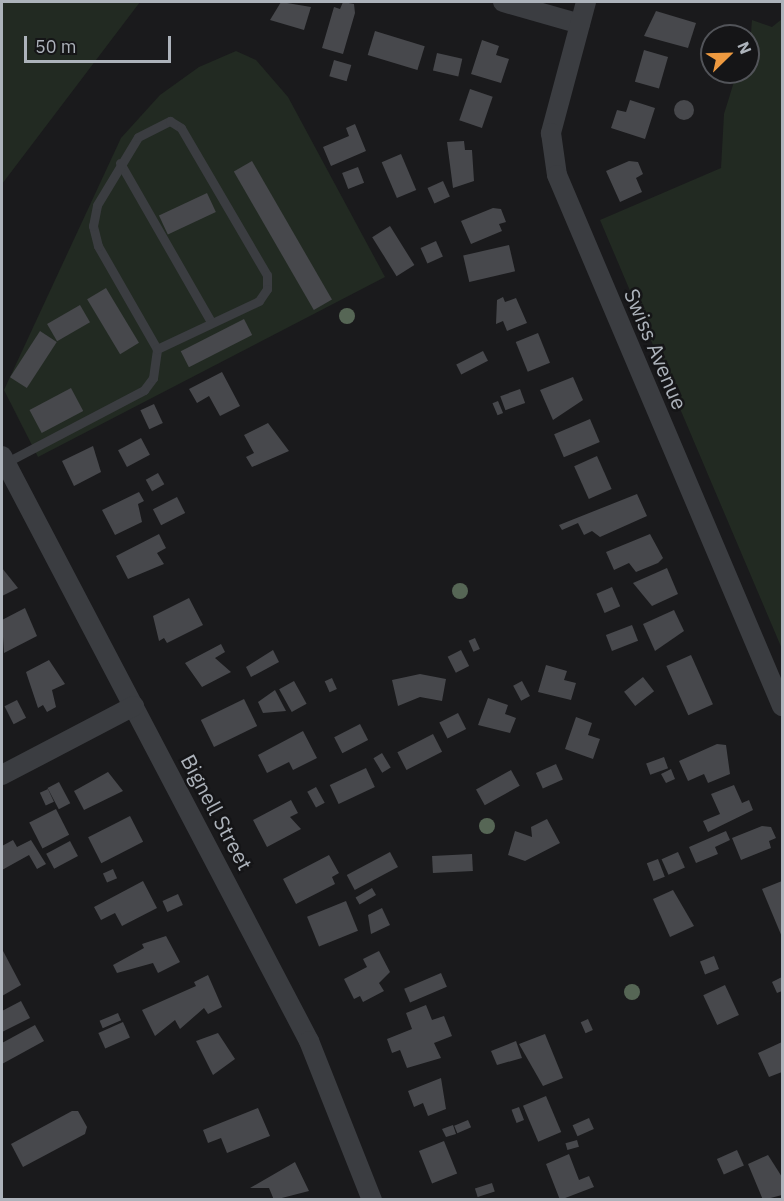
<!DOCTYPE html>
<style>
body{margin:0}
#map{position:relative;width:784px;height:1201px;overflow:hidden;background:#1a1a1c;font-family:"IBM Plex Sans",sans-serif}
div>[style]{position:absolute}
.green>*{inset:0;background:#222a22}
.building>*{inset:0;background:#47484c;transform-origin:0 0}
.round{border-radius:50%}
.service>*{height:9px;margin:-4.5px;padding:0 4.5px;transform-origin:4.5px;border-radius:4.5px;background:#3b3d41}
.minor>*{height:20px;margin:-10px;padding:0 10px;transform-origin:10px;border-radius:10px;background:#3b3d41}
.trees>*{width:16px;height:16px;margin:-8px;border-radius:50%;background:#566655}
span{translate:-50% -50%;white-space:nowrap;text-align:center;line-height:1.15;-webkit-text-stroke:5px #151517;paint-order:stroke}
.street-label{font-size:21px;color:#adb3bb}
.frame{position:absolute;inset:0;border:3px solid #adb3bb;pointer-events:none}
.north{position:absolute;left:700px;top:24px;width:60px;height:60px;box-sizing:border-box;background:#151517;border:2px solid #525459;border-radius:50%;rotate:67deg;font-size:16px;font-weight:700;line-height:24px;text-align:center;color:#adb3bb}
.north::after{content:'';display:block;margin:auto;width:21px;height:27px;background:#ee9a40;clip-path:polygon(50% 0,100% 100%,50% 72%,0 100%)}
.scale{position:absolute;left:24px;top:36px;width:147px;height:27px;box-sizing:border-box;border:3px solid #adb3bb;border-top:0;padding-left:8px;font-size:18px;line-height:21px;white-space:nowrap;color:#adb3bb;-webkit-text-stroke:4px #151517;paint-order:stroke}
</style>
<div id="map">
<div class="green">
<div style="clip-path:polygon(2px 2px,140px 2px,2px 184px)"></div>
<div style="clip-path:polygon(782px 19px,782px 649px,600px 220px,721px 168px,724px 114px,737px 72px,748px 72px,752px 20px,772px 27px)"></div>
<div style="clip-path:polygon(236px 51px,256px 60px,288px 97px,385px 277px,38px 457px,4px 390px,121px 138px,160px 95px,199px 67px)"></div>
</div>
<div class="building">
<div style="clip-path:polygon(281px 2px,311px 7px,304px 30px,270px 20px)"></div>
<div style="clip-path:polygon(343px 2px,354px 4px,355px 13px,343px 54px,322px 48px,334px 7px,340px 9px)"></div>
<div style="clip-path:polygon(656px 11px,696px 23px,688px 48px,644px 36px)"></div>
<div style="left:375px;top:31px;width:52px;height:25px;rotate:17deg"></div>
<div style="clip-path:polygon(482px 40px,499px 46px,496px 55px,509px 59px,501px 83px,471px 74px)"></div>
<div style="left:644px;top:50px;width:25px;height:33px;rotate:16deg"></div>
<div style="left:437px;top:53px;width:26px;height:18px;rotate:13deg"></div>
<div style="left:334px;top:60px;width:18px;height:17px;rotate:16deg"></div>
<div style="left:470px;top:89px;width:24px;height:33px;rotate:19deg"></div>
<div class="round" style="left:674px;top:100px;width:20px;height:20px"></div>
<div style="clip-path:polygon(630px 100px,655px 108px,645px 139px,611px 128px,617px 110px,626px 112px)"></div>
<div style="clip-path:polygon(355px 124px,366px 151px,331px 166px,323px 147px,349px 136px,346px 128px)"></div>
<div style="clip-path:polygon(464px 141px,465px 150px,472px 150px,474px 181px,453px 188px,447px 142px)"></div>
<div style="left:401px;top:154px;width:39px;height:21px;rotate:67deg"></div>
<div style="left:252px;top:161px;width:160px;height:21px;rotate:60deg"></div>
<div style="clip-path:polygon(629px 161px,638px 162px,643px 174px,636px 178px,642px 192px,620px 202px,606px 171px)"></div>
<div style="left:358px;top:167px;width:17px;height:17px;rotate:69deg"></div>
<div style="left:443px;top:181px;width:17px;height:17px;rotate:66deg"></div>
<div style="left:207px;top:193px;width:21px;height:53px;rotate:65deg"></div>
<div style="clip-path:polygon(493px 208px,501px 209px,506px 222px,499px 224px,502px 231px,471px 244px,461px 221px)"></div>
<div style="left:390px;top:226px;width:46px;height:21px;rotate:58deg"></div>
<div style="left:436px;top:241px;width:17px;height:17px;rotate:66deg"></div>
<div style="left:509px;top:245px;width:27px;height:47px;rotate:77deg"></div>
<div style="left:106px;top:288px;width:64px;height:22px;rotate:59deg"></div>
<div style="clip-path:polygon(503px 297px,505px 302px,516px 298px,527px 323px,507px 331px,503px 321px,496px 324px,497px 300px)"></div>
<div style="left:80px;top:305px;width:20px;height:38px;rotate:60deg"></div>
<div style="left:244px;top:319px;width:18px;height:71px;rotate:63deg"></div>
<div style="left:40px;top:331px;width:20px;height:55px;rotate:33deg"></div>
<div style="left:538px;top:333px;width:32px;height:24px;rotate:68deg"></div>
<div style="left:483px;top:351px;width:11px;height:30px;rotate:63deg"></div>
<div style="clip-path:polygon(222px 372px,240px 406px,220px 416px,209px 396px,197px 403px,189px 389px)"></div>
<div style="clip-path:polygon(573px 377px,583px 400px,553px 420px,540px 390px)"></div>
<div style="left:71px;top:388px;width:26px;height:47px;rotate:62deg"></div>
<div style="left:520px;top:389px;width:15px;height:21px;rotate:70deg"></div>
<div style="left:498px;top:401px;width:13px;height:6px;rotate:67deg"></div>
<div style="left:154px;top:404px;width:21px;height:15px;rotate:65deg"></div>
<div style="left:590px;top:419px;width:25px;height:39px;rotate:67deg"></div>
<div style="clip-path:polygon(268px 423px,289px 451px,252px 467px,246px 457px,254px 453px,244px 435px)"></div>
<div style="left:141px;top:438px;width:19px;height:26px;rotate:62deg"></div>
<div style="clip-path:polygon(93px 446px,101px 472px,74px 486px,62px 461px)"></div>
<div style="left:597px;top:456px;width:36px;height:25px;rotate:66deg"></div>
<div style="left:158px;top:473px;width:13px;height:14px;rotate:61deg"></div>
<div style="clip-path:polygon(139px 492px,144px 501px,138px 504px,142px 522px,115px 535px,102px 510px)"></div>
<div style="clip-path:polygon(637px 494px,647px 516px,600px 537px,592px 531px,584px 535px,578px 523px,562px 530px,559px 525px)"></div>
<div style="left:177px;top:497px;width:18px;height:27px;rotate:63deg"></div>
<div style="clip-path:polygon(159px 534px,166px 548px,157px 553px,164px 564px,128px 579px,116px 556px)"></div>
<div style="clip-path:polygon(650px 534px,663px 558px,658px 563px,636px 572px,629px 563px,614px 570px,606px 552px)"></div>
<div style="clip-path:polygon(2px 568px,18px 588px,2px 596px)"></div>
<div style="clip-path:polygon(667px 568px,678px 594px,652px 606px,633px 583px)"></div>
<div style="left:612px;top:587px;width:21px;height:17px;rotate:67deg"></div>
<div style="clip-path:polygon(189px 598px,203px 625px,167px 643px,164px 638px,159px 641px,153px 616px)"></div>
<div style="clip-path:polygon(25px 608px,37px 636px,4px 653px,2px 620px)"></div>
<div style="clip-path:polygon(674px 610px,684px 631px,655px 651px,643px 624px)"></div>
<div style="left:632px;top:625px;width:17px;height:28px;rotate:69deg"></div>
<div style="left:475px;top:638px;width:12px;height:7px;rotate:66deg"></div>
<div style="clip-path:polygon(221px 644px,225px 652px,215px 658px,231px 672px,202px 687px,185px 663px)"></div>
<div style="clip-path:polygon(273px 650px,279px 662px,251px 677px,246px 667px)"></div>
<div style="left:461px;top:650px;width:18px;height:15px;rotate:63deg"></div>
<div style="left:691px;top:655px;width:54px;height:27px;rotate:66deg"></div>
<div style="clip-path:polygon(49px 660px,65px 684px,52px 690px,56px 707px,47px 712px,43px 705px,38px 708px,26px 672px)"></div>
<div style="clip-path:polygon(546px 665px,567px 671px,564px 680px,576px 683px,571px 700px,538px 692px)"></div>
<div style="clip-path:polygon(420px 674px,446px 679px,442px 701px,420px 697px,398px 706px,392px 680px)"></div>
<div style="left:643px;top:677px;width:18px;height:24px;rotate:52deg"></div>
<div style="left:332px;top:678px;width:12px;height:8px;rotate:66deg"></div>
<div style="left:294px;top:681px;width:26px;height:17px;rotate:61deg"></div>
<div style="left:522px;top:681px;width:17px;height:10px;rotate:62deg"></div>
<div style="clip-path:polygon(275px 690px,286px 711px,263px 713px,258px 702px)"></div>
<div style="clip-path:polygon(488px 698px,508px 705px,505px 714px,516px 718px,510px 733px,478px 725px)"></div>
<div style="left:244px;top:699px;width:30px;height:48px;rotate:64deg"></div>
<div style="left:17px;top:700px;width:20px;height:14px;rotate:63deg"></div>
<div style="left:458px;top:713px;width:18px;height:21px;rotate:63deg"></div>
<div style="clip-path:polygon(576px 717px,592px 723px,588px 735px,600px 739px,593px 759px,565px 749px)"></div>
<div style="left:360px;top:724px;width:18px;height:29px;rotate:63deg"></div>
<div style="clip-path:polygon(303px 731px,317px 758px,293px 770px,289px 762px,267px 773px,258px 755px)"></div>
<div style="left:433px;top:734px;width:20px;height:40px;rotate:63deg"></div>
<div style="clip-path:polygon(717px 744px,726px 745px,730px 774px,708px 783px,704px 774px,688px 781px,679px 761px)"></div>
<div style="left:382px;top:753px;width:17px;height:10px;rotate:59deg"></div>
<div style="left:664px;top:757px;width:12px;height:19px;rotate:70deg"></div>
<div style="left:556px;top:764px;width:17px;height:22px;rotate:66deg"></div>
<div style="left:366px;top:768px;width:21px;height:40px;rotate:65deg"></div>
<div style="clip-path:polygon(671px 769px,675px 779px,666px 783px,661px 774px)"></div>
<div style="left:511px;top:770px;width:18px;height:40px;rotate:61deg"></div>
<div style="clip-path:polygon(108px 772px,123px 791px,84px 810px,74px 791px)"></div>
<div style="left:59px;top:782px;width:24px;height:13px;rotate:62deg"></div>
<div style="clip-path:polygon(734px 785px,742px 803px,749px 800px,753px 810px,708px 832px,703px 821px,720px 814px,711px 794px)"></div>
<div style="left:316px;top:787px;width:18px;height:10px;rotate:61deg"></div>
<div style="left:48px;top:789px;width:14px;height:9px;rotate:65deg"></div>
<div style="clip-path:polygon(291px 800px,298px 813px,290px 817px,301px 829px,267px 847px,253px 820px)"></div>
<div style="left:56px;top:809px;width:29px;height:30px;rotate:63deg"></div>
<div style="left:130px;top:816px;width:29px;height:47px;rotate:63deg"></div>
<div style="clip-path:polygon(547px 819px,560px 843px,525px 861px,508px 855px,515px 831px,532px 837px,531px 827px)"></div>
<div style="clip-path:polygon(762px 826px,771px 827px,776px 838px,769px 841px,771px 848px,741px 860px,732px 838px)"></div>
<div style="clip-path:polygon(726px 831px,730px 840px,715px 847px,718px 854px,696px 863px,689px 847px)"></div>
<div style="clip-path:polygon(13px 840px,17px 847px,31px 840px,46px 864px,37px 869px,29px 855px,2px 870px,2px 846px)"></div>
<div style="left:70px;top:841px;width:17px;height:27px;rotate:62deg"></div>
<div style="left:390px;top:852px;width:17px;height:49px;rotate:62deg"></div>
<div style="left:678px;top:852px;width:17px;height:18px;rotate:66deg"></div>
<div style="left:472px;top:854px;width:17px;height:40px;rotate:87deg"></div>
<div style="clip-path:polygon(329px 855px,339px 873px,332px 877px,335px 884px,296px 904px,283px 879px)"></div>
<div style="left:658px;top:859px;width:19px;height:12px;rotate:69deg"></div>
<div style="left:113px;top:869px;width:10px;height:11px;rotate:66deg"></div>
<div style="clip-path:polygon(143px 881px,157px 908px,122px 926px,115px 913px,101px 920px,94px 907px)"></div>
<div style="clip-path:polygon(782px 881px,782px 937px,762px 889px)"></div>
<div style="left:372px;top:888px;width:8px;height:19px;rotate:60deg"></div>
<div style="clip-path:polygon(673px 890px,694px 926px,670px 937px,653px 899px)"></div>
<div style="left:178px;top:894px;width:12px;height:17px;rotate:66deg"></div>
<div style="left:346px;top:901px;width:32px;height:42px;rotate:68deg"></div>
<div style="clip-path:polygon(382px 908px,390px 925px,371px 934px,368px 915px)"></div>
<div style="clip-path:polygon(166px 936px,180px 962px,158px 973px,153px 963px,117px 973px,113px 965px,144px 948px,142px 944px)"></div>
<div style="clip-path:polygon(2px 949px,21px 985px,2px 996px)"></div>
<div style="clip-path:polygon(379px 951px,390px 972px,379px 983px,384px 991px,363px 1002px,360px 996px,354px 999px,344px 979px,367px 967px,363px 959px)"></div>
<div style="left:714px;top:956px;width:14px;height:15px;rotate:69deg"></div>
<div style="left:441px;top:973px;width:15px;height:40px;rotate:67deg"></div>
<div style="clip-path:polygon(208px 975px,222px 1007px,208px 1014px,204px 1008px,180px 1029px,175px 1020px,155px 1036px,142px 1010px,196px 986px,194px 982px)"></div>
<div style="clip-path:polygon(782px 977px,782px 991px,777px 993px,772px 982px)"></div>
<div style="left:725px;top:985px;width:33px;height:24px;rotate:65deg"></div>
<div style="clip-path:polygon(21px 1001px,30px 1018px,2px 1032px,2px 1011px)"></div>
<div style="clip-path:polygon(426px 1005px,432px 1020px,444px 1016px,452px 1036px,434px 1043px,441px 1058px,407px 1068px,400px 1050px,392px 1053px,387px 1039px,412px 1029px,406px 1013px)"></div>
<div style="left:118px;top:1013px;width:8px;height:20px;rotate:67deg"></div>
<div style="left:588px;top:1019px;width:12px;height:8px;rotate:66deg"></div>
<div style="left:123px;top:1022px;width:17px;height:27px;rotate:66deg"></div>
<div style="clip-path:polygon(35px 1025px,44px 1041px,2px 1064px,2px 1043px)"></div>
<div style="clip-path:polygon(218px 1033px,235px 1059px,213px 1075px,196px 1041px)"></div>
<div style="clip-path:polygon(545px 1034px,563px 1078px,543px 1086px,519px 1044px)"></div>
<div style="clip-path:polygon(516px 1041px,522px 1058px,497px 1065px,491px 1051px)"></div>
<div style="clip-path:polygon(782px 1042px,782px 1072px,769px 1077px,758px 1053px)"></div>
<div style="clip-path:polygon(441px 1078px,446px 1109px,428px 1116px,423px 1103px,414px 1107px,408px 1091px)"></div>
<div style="left:546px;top:1096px;width:39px;height:25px;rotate:67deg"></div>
<div style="left:519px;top:1107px;width:14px;height:8px;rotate:69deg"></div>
<div style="clip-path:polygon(258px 1108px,270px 1136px,227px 1153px,221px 1138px,208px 1143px,203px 1130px)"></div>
<div style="clip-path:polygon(72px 1111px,78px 1111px,87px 1127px,85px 1134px,23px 1167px,11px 1144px)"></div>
<div style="left:589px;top:1118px;width:12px;height:18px;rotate:66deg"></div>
<div style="left:468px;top:1120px;width:8px;height:15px;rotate:67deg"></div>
<div style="clip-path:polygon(453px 1125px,456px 1134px,446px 1137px,442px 1129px)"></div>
<div style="left:577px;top:1140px;width:7px;height:12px;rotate:74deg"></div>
<div style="left:444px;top:1141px;width:35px;height:27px;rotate:68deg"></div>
<div style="left:737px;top:1150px;width:17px;height:22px;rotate:66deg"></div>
<div style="clip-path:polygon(569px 1154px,579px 1180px,589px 1176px,594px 1187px,560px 1200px,546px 1164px)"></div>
<div style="clip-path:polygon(768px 1155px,782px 1177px,782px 1195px,763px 1200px,748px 1164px)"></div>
<div style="clip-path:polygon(295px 1162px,309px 1191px,274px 1200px,269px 1188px,250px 1188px)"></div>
<div style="left:492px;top:1183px;width:9px;height:18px;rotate:72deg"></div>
</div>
<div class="service">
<div style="left:120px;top:163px;width:183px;rotate:60.2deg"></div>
<div style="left:7px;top:462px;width:155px;rotate:-27.7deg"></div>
<div style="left:144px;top:390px;width:15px;rotate:-53deg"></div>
<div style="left:153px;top:378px;width:29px;rotate:-82deg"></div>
<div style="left:157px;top:349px;width:119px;rotate:-119.8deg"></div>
<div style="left:98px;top:246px;width:21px;rotate:-104deg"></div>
<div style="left:93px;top:226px;width:21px;rotate:-79deg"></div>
<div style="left:97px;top:205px;width:79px;rotate:-58.9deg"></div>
<div style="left:138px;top:137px;width:36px;rotate:-27deg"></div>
<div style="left:170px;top:121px;width:13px;rotate:32deg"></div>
<div style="left:181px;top:128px;width:170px;rotate:59.7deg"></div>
<div style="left:267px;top:275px;width:14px;rotate:90deg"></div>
<div style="left:267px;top:289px;width:14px;rotate:124deg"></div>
<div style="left:259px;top:301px;width:113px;rotate:154.8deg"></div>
</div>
<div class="minor">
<div style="left:503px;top:2px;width:80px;rotate:15.9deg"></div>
<div style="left:586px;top:2px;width:136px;rotate:105deg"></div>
<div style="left:551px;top:133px;width:42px;rotate:81.9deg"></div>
<div style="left:557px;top:175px;width:577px;rotate:67.04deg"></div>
<div style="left:2px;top:456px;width:661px;rotate:62.31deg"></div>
<div style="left:309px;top:1041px;width:171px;rotate:68.4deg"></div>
<div style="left:2px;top:775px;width:149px;rotate:-27.6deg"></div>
</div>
<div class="trees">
<div style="left:347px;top:316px"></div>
<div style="left:460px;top:591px"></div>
<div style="left:487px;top:826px"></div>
<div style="left:632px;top:992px"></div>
</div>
<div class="street-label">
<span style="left:656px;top:349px;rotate:67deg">Swiss Avenue</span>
<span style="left:217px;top:812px;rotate:62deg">Bignell Street</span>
</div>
<div class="frame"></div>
<div class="north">N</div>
<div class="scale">50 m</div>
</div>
